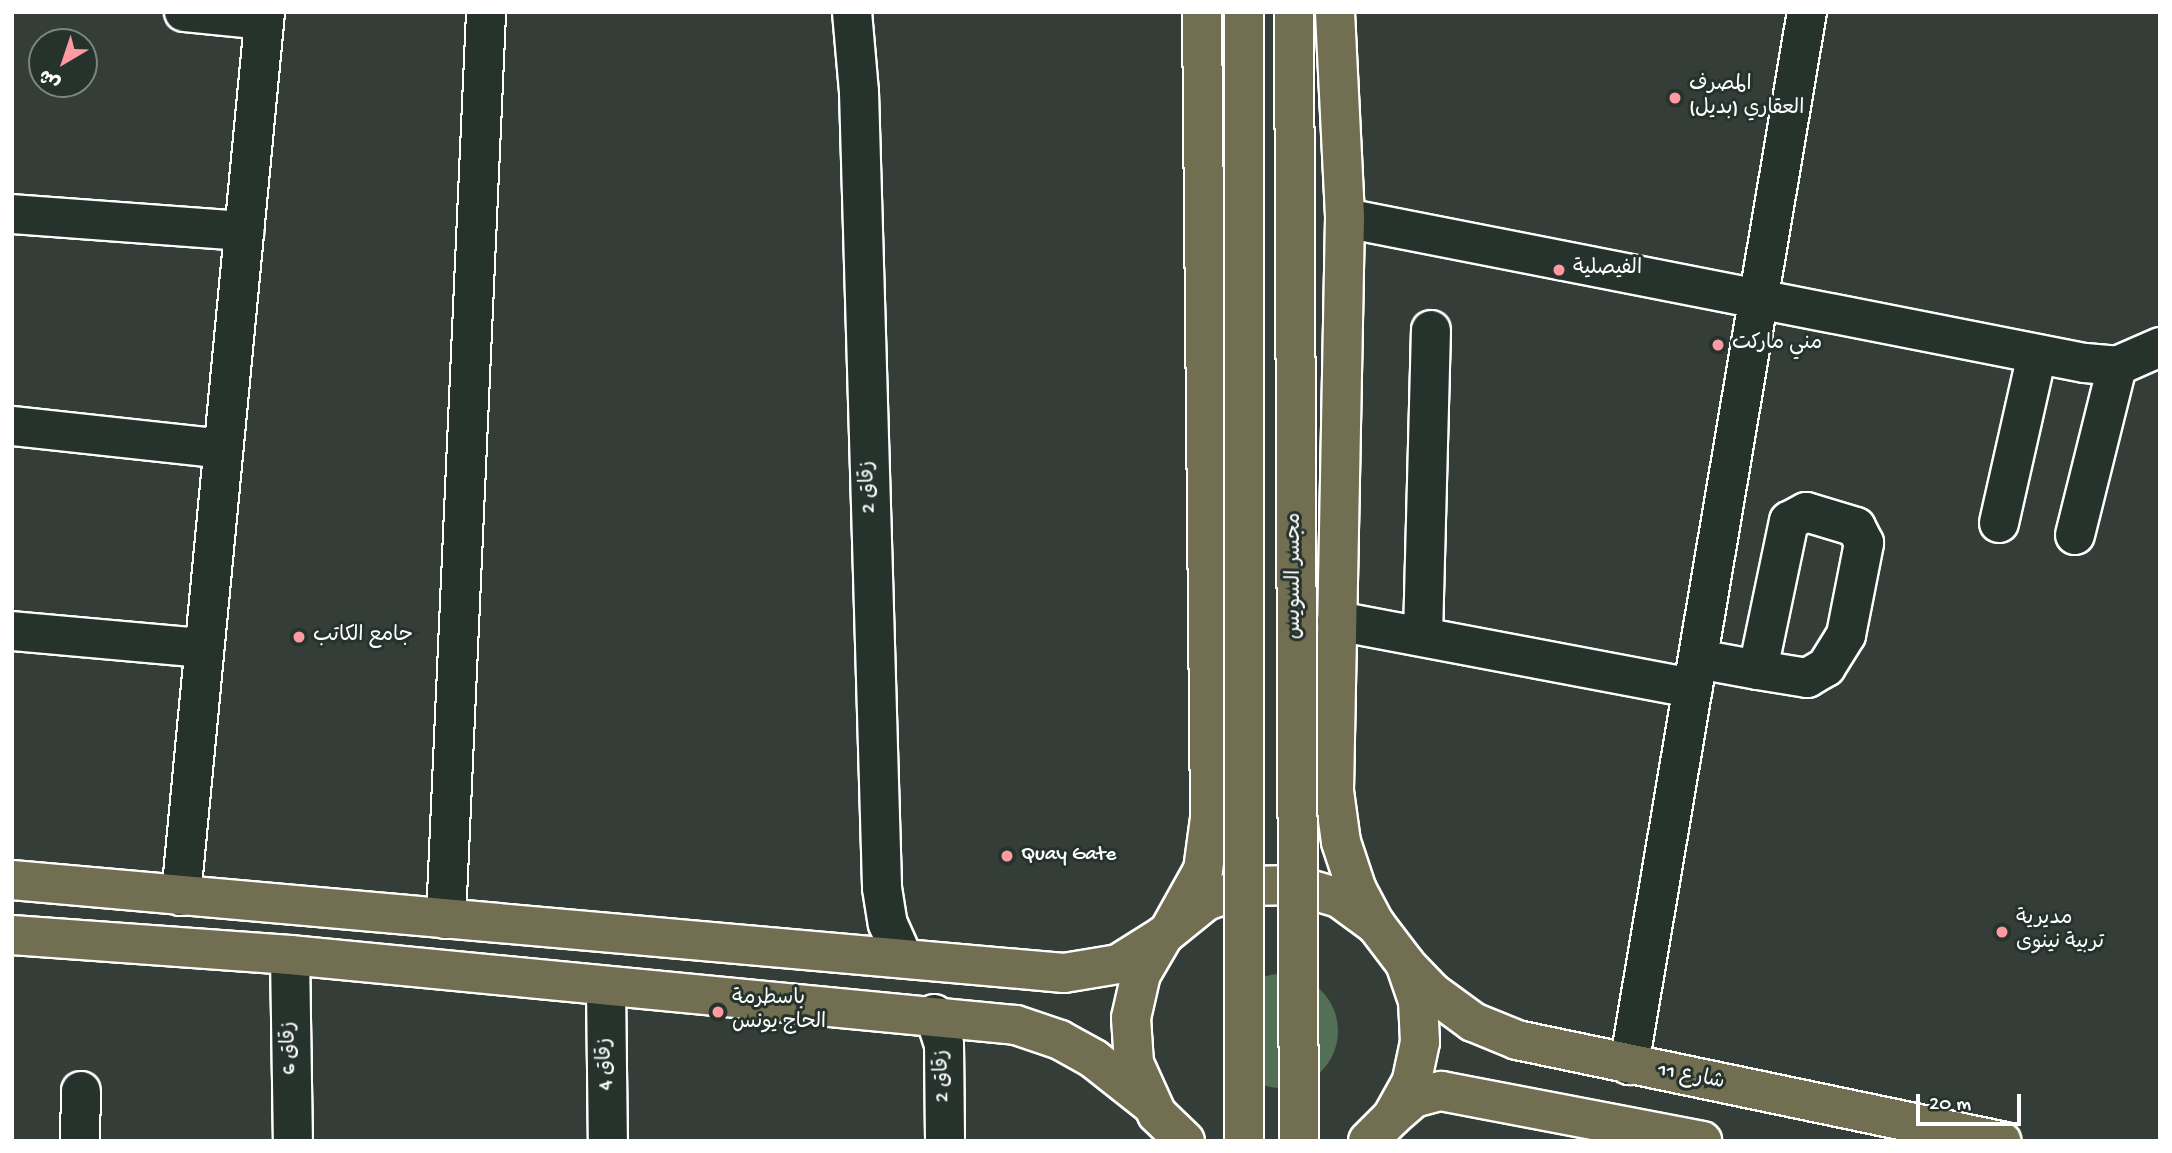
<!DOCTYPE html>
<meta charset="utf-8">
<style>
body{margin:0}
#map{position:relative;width:2172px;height:1153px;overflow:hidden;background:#353d39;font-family:"Gochi Hand","Playpen Sans Arabic",sans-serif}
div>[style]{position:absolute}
.green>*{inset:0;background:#536f56}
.round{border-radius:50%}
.roads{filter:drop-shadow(2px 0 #fff) drop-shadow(-2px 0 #fff) drop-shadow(0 2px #fff) drop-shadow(0 -2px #fff)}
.minor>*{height:38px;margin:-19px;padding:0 19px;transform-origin:19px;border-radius:19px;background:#26332d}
.major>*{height:38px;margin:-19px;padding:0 19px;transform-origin:19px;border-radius:19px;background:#726e52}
.bridges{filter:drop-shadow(2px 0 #fff) drop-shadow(-2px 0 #fff) drop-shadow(0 2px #fff) drop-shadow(0 -2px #fff)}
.major-bridge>*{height:38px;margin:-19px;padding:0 19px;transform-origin:19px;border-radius:19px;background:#726e52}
.dots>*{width:19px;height:19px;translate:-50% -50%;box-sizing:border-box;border:4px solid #26332d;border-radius:50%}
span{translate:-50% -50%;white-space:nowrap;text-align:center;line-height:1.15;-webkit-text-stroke:6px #26332d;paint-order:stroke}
.poi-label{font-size:21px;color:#fff}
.left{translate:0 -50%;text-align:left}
.street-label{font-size:21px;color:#fff}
.frame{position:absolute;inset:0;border:14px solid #fff;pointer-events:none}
.north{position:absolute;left:28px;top:28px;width:70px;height:70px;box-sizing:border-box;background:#26332d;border:2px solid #7d8581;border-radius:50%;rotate:219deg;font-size:19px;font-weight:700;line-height:28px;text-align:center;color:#fff}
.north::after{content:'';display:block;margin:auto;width:24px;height:32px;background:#ff9aa2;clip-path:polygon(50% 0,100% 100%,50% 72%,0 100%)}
.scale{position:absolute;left:1916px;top:1094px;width:105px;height:32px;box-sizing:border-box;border:4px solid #fff;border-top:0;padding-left:9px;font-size:21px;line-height:24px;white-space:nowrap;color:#fff;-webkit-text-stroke:5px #26332d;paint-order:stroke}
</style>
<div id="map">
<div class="green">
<div class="round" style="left:1224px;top:974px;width:114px;height:114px"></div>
</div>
<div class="roads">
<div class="minor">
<div style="left:184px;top:12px;width:80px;rotate:5.7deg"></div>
<div style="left:852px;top:12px;width:80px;rotate:85deg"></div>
<div style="left:859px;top:92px;width:796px;rotate:88.34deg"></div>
<div style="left:882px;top:888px;width:36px;rotate:81deg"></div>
<div style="left:888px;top:924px;width:37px;rotate:66deg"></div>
<div style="left:12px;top:214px;width:233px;rotate:4.2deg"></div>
<div style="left:1345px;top:218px;width:754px;rotate:11.09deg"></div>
<div style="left:2085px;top:363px;width:32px;rotate:5deg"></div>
<div style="left:2117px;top:366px;width:47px;rotate:-23.8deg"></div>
<div style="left:12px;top:426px;width:212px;rotate:6.2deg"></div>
<div style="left:1999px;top:523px;width:173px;rotate:-77.3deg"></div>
<div style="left:2075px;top:535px;width:174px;rotate:-76deg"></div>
<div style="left:1337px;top:621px;width:362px;rotate:10.7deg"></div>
<div style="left:12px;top:631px;width:193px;rotate:5.1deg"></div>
<div style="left:1423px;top:635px;width:305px;rotate:-88.5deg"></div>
<div style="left:1698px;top:659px;width:61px;rotate:10.4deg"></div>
<div style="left:1758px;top:670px;width:50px;rotate:9.3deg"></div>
<div style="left:1807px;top:678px;width:22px;rotate:-30deg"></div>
<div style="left:1826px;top:667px;width:38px;rotate:-58deg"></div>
<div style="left:1846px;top:635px;width:94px;rotate:-78.9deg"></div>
<div style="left:1864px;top:543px;width:18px;rotate:-117deg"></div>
<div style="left:1856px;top:527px;width:52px;rotate:-163.3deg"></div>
<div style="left:1806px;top:512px;width:19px;rotate:152deg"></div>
<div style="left:1789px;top:521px;width:152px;rotate:101.8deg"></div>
<div style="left:181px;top:896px;width:888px;rotate:-84.57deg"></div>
<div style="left:446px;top:919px;width:908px;rotate:-87.47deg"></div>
<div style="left:290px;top:955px;width:186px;rotate:89.1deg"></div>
<div style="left:606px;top:987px;width:154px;rotate:89.3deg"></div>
<div style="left:934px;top:1014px;width:32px;rotate:72deg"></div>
<div style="left:944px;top:1044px;width:97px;rotate:89.4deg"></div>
<div style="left:1629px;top:1065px;width:1068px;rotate:-80.41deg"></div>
<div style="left:80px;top:1141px;width:50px;rotate:-88.9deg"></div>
</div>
<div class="major">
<div style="left:1335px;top:12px;width:206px;rotate:87.2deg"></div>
<div style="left:1345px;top:218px;width:573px;rotate:91.1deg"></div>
<div style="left:1334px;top:791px;width:51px;rotate:82.2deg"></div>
<div style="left:1341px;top:842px;width:51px;rotate:71.6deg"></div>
<div style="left:1357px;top:890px;width:40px;rotate:62deg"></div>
<div style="left:12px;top:880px;width:1056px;rotate:5.05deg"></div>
<div style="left:1064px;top:973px;width:55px;rotate:-9.5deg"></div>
<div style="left:1118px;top:964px;width:54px;rotate:-32.2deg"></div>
<div style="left:1170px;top:929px;width:68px;rotate:-60.8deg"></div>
<div style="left:1203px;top:870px;width:52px;rotate:-82.3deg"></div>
<div style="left:1210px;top:818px;width:806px;rotate:-90.57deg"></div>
<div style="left:12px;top:935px;width:279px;rotate:4.1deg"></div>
<div style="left:290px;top:955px;width:729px;rotate:5.51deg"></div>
<div style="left:1016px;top:1025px;width:46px;rotate:18.8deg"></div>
<div style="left:1060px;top:1040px;width:39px;rotate:29deg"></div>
<div style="left:1094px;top:1059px;width:73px;rotate:38.3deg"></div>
<div style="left:1408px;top:967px;width:35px;rotate:46deg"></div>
<div style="left:1432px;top:992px;width:51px;rotate:36.2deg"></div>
<div style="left:1473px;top:1022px;width:48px;rotate:22.2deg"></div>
<div style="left:1517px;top:1040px;width:495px;rotate:11.8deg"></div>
<div style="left:1392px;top:1117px;width:29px;rotate:-41deg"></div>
<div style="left:1414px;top:1098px;width:28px;rotate:-15deg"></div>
<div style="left:1441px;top:1091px;width:266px;rotate:10.8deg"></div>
<div style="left:1185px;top:1141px;width:39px;rotate:-136deg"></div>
<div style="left:1157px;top:1114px;width:56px;rotate:-114.3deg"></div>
<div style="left:1134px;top:1063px;width:45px;rotate:-93.8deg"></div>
<div style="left:1131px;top:1018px;width:45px;rotate:-77.2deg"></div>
<div style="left:1141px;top:974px;width:45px;rotate:-59.5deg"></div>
<div style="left:1164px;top:935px;width:54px;rotate:-39deg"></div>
<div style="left:1206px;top:901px;width:46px;rotate:-19.2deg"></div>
<div style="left:1249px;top:886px;width:46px;rotate:-1.2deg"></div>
<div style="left:1295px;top:885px;width:46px;rotate:16.5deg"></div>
<div style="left:1339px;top:898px;width:46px;rotate:36.1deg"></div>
<div style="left:1376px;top:925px;width:48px;rotate:52.7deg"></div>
<div style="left:1405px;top:963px;width:40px;rotate:71.1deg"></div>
<div style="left:1418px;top:1001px;width:41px;rotate:87.2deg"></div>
<div style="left:1420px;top:1042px;width:40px;rotate:102deg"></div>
<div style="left:1412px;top:1081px;width:41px;rotate:119.1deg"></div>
<div style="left:1392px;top:1117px;width:34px;rotate:135deg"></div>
</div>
</div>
<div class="bridges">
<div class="major-bridge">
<div style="left:1244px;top:12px;width:1129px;rotate:90deg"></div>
<div style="left:1294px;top:12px;width:1129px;rotate:89.75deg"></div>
</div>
</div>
<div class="dots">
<div style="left:1675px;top:98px;background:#ff9aa2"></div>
<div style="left:1559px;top:270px;background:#ff9aa2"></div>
<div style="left:1718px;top:345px;background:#ff9aa2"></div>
<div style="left:299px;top:637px;background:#ff9aa2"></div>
<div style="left:1007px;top:856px;background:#ff9aa2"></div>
<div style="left:2002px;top:932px;background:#ff9aa2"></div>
<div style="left:718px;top:1012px;background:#ff9aa2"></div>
</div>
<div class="poi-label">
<span class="left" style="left:1689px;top:98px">المصرف<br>العقاري (بديل)</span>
<span class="left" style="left:1573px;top:270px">الفيصلية</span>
<span class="left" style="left:1732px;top:345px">مني ماركت</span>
<span class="left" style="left:313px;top:637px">جامع الكاتب</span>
<span class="left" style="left:1021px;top:856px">Quay Gate</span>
<span class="left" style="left:2016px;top:932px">مديرية<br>تربية نينوى</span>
<span class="left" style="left:732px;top:1012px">باسطرمة<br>الحاج يونس</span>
</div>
<div class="street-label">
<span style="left:870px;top:487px;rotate:-92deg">زقاق 2</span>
<span style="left:1296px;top:576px;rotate:-90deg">مجسر السويس</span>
<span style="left:291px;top:1048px;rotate:-91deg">زقاق 6</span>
<span style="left:607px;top:1064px;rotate:-91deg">زقاق 4</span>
<span style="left:944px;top:1076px;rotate:-91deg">زقاق 2</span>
<span style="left:1691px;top:1078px;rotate:11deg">شارع 11</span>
</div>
<div class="frame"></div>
<div class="north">ش</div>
<div class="scale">20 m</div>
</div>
